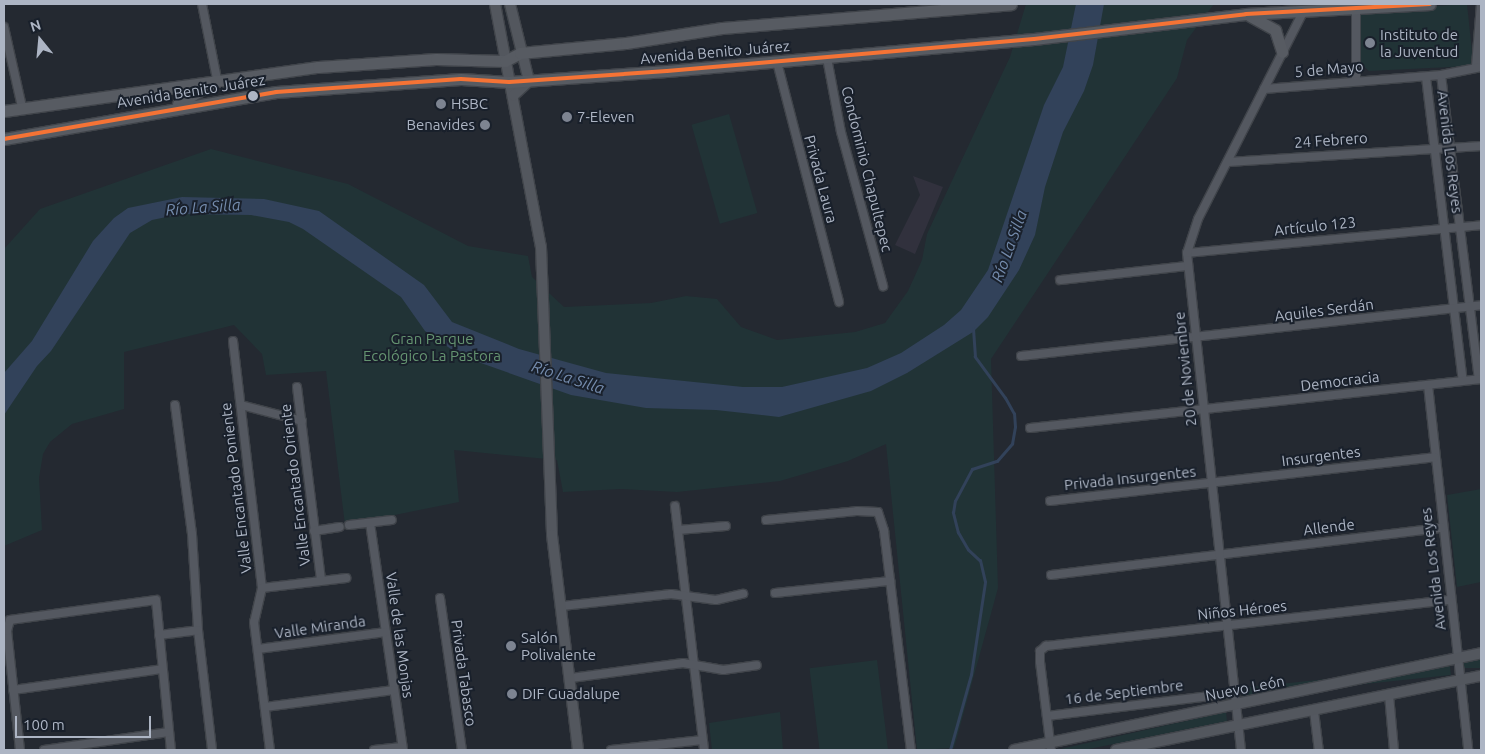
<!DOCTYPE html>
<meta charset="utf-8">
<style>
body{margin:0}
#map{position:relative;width:1485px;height:754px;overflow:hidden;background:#242931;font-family:Ubuntu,sans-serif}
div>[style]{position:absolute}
.medical>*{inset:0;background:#31313d}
.green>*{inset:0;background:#213336;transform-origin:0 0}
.water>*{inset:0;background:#32425a}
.stream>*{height:2.5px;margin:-1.25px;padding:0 1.25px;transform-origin:1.25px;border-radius:1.25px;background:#32425a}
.roads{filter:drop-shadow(1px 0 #40444a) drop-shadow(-1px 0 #40444a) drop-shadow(0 1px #40444a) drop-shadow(0 -1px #40444a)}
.street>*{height:8px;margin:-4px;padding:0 4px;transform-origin:4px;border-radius:4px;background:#545860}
.secondary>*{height:10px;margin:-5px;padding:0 5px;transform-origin:5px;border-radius:5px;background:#53575e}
.primary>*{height:11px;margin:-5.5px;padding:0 5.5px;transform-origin:5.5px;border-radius:5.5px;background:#575b62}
.bus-1>*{height:4px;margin:-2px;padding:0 2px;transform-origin:2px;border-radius:2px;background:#f57335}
.dots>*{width:14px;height:14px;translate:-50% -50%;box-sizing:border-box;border:2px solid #19202b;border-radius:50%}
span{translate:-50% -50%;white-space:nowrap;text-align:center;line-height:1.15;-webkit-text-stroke:4px #19202b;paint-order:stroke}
.poi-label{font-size:15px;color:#adb5c4}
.left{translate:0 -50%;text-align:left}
.right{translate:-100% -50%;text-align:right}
.street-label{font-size:15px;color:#adb5c4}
.park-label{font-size:15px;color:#659471}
.water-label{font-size:16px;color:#748bac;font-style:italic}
.frame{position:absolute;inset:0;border:5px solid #adb5c4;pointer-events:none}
.north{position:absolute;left:15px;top:15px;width:50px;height:50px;-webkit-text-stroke:4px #19202b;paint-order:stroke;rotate:343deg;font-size:14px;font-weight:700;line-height:20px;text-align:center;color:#adb5c4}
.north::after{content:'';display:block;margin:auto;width:18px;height:22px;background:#adb5c4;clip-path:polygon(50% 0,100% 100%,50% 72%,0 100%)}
.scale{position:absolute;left:15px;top:716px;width:136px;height:22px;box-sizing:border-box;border:2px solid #adb5c4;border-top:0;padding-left:6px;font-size:15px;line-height:18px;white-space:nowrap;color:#adb5c4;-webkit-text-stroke:4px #19202b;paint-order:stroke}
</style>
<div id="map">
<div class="medical">
<div style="clip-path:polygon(913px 176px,943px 187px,915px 254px,895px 245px,920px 195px)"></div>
</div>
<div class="green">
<div style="clip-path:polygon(1026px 4px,1214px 4px,1187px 40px,1177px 78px,991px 359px,998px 588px,954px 748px,917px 750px,886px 444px,848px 461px,780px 481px,677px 492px,621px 489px,563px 492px,557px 460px,454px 450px,459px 502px,345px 525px,326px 371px,266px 375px,262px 354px,234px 325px,124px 352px,124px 409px,72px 424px,50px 442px,43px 454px,39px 478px,42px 530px,4px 546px,4px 249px,40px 209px,211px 149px,348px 184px,468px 246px,528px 256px,532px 277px,564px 307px,651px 303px,686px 296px,717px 299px,741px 327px,777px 340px,855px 332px,885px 323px,908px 291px,922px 260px,927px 234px,1010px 57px)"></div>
<div style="clip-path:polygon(1467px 4px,1473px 61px,1470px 66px,1369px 71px,1360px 63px,1358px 11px)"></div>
<div style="left:729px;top:114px;width:103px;height:39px;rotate:74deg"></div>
<div style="clip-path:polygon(1481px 489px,1481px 582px,1457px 587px,1447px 495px)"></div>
<div style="left:877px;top:660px;width:91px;height:68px;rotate:83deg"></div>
<div style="left:1481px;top:660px;width:8px;height:18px;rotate:90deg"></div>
<div style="left:1450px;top:666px;width:9px;height:209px;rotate:84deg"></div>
<div style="clip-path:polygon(780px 712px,783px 750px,712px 750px,709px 723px)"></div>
<div style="clip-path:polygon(1226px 712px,1227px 721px,1084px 750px,1056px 750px)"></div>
</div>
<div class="water">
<div style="clip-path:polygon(1076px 4px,1104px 4px,1093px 65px,1084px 91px,1063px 132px,1045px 187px,1035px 235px,1019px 270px,988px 317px,973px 332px,907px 373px,871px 391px,779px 417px,716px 410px,646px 408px,571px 395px,461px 356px,425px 331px,401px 297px,303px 229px,289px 222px,251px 215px,181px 214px,152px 220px,130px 233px,51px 351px,37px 366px,4px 415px,4px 373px,32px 341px,93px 241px,114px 218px,128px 208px,182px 197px,264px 199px,319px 211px,424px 285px,452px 322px,519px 349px,606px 373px,743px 387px,782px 387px,867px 368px,901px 353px,944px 325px,961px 310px,988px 270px,1044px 105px,1063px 67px)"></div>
</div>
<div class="stream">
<div style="left:950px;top:750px;width:78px;rotate:-74.4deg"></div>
<div style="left:971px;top:675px;width:94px;rotate:-81.4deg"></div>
<div style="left:985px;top:582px;width:22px;rotate:-103deg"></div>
<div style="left:980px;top:561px;width:16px;rotate:-137deg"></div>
<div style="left:968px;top:550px;width:20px;rotate:-120deg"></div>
<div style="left:958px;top:533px;width:21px;rotate:-104deg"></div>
<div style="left:953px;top:513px;width:12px;rotate:-81deg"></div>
<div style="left:955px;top:501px;width:36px;rotate:-62deg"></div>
<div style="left:972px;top:469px;width:26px;rotate:-18deg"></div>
<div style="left:997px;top:461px;width:23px;rotate:-49deg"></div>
<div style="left:1012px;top:444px;width:17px;rotate:-80deg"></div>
<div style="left:1015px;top:427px;width:13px;rotate:-94deg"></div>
<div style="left:1014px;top:414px;width:18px;rotate:-119deg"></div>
<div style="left:1005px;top:398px;width:51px;rotate:-126.2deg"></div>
<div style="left:975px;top:357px;width:28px;rotate:-94deg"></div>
</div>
<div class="roads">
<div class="street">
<div style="left:202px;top:4px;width:76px;rotate:78.7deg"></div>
<div style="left:4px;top:27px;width:82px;rotate:77.3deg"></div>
<div style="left:827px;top:58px;width:75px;rotate:79.3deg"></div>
<div style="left:841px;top:132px;width:160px;rotate:74.7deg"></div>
<div style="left:777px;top:62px;width:248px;rotate:75.5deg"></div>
<div style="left:1476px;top:66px;width:62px;rotate:-85.4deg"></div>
<div style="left:1441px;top:75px;width:306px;rotate:82.9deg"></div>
<div style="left:1426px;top:77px;width:306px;rotate:83.1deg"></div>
<div style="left:1356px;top:80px;width:70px;rotate:-90deg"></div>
<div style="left:1264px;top:89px;width:178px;rotate:-4.5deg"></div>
<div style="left:1441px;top:75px;width:41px;rotate:-11.3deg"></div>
<div style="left:1228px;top:162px;width:254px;rotate:-3.6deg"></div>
<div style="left:1187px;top:253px;width:295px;rotate:-5.4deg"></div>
<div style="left:1060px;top:280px;width:128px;rotate:-6.3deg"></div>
<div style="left:233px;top:341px;width:249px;rotate:83.3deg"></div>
<div style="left:262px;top:588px;width:35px;rotate:103deg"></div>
<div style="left:254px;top:622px;width:129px;rotate:82.9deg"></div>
<div style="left:1021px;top:356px;width:463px;rotate:-6.3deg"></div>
<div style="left:1428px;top:385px;width:367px;rotate:83.7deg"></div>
<div style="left:297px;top:387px;width:194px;rotate:82.9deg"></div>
<div style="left:175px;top:405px;width:130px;rotate:82.5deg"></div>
<div style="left:192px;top:534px;width:96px;rotate:86.4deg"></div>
<div style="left:198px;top:630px;width:121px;rotate:83.3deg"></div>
<div style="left:241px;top:405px;width:63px;rotate:14.7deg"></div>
<div style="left:1030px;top:428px;width:454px;rotate:-6.2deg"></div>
<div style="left:1050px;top:501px;width:387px;rotate:-6.5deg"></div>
<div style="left:675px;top:506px;width:246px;rotate:83.2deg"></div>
<div style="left:766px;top:520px;width:91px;rotate:-5.6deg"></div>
<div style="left:857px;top:511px;width:21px;rotate:3deg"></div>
<div style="left:878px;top:512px;width:20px;rotate:72deg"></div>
<div style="left:884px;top:531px;width:221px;rotate:83deg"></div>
<div style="left:370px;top:523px;width:229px;rotate:81.7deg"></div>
<div style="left:349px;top:525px;width:43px;rotate:-6.6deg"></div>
<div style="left:678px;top:530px;width:48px;rotate:-4.8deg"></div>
<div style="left:314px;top:531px;width:26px;rotate:-9deg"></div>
<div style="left:1051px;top:575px;width:394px;rotate:-6.9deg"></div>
<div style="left:262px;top:588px;width:85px;rotate:-6.8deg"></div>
<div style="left:775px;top:593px;width:116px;rotate:-6deg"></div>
<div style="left:440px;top:598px;width:154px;rotate:81.8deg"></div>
<div style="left:562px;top:606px;width:110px;rotate:-6.3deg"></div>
<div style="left:671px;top:594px;width:45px;rotate:7.6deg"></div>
<div style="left:716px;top:600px;width:28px;rotate:-13deg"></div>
<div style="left:159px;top:635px;width:39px;rotate:-7deg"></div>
<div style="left:258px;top:649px;width:129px;rotate:-7.6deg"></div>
<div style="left:571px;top:678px;width:113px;rotate:-7.6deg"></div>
<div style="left:683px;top:663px;width:41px;rotate:9.9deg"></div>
<div style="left:723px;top:670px;width:34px;rotate:-8deg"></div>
<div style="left:13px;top:690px;width:150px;rotate:-8deg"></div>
<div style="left:1389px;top:695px;width:55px;rotate:84.8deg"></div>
<div style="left:265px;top:707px;width:130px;rotate:-7.5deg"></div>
<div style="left:1314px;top:711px;width:39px;rotate:83deg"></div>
<div style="left:1047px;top:716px;width:189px;rotate:-7deg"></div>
<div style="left:20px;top:750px;width:120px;rotate:-96.2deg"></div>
<div style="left:7px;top:631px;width:11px;rotate:-75deg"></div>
<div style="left:10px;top:620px;width:147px;rotate:-7.8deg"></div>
<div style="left:156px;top:600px;width:151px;rotate:84.3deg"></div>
<div style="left:44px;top:750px;width:126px;rotate:-8.2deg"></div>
<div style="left:374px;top:750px;width:28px;rotate:-6deg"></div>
<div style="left:611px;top:750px;width:92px;rotate:-6.3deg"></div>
<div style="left:1051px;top:750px;width:89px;rotate:-97.1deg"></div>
<div style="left:1040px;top:662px;width:11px;rotate:-90deg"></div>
<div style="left:1040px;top:651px;width:8px;rotate:-40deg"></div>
<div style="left:1046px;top:646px;width:406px;rotate:-6.5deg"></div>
<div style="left:1241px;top:750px;width:500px;rotate:-96.2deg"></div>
<div style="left:1187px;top:253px;width:36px;rotate:-72deg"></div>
<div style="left:1198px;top:219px;width:234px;rotate:-63.1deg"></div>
</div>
<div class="secondary">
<div style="left:495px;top:4px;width:247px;rotate:79.3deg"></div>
<div style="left:541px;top:247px;width:288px;rotate:87.8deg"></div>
<div style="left:552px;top:535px;width:217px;rotate:83.1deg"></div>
<div style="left:510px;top:4px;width:79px;rotate:76.1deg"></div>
<div style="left:529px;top:81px;width:21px;rotate:137deg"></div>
<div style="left:1014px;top:750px;width:477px;rotate:-11.7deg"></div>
<div style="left:1116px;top:750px;width:372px;rotate:-11.5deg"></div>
</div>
<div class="primary">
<div style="left:1250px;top:16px;width:29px;rotate:29deg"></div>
<div style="left:1275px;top:30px;width:23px;rotate:72deg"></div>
<div style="left:178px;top:104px;width:44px;rotate:-31.9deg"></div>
<div style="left:4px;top:111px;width:317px;rotate:-8deg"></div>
<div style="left:318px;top:67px;width:118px;rotate:-3.9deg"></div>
<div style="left:436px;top:59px;width:69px;rotate:1.7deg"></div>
<div style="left:505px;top:61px;width:17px;rotate:-28deg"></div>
<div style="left:520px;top:53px;width:106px;rotate:-5.4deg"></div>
<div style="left:626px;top:43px;width:97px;rotate:-8.9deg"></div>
<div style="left:722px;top:28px;width:290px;rotate:-4.7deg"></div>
<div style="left:4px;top:139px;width:276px;rotate:-9.8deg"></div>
<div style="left:276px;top:92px;width:185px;rotate:-4deg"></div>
<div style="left:461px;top:79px;width:48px;rotate:3.6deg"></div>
<div style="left:509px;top:82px;width:158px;rotate:-4deg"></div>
<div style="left:667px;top:71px;width:368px;rotate:-5deg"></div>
<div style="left:1034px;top:39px;width:213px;rotate:-6.7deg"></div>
<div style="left:1246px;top:14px;width:184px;rotate:-3.1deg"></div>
</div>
</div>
<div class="bus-1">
<div style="left:4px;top:139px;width:276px;rotate:-9.8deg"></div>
<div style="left:276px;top:92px;width:185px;rotate:-4deg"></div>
<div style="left:461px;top:79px;width:48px;rotate:3.6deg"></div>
<div style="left:509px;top:82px;width:158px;rotate:-4deg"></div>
<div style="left:667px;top:71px;width:368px;rotate:-5deg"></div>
<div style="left:1034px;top:39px;width:213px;rotate:-6.7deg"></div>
<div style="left:1246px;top:14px;width:184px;rotate:-3.1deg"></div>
</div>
<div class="dots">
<div style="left:1370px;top:43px;background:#7d8491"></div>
<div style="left:253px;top:96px;background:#adb5c4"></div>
<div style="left:441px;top:104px;background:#7d8491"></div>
<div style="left:567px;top:117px;background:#7d8491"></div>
<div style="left:485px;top:125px;background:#7d8491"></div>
<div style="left:511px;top:646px;background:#7d8491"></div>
<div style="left:512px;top:694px;background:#7d8491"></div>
</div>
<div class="poi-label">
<span class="left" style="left:1380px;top:43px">Instituto de<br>la Juventud</span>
<span class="left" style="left:451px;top:104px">HSBC</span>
<span class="left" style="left:577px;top:117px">7-Eleven</span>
<span class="right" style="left:475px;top:125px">Benavides</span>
<span class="left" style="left:521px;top:646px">Salón<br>Polivalente</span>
<span class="left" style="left:522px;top:694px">DIF Guadalupe</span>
</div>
<div class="street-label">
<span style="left:715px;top:52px;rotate:-5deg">Avenida Benito Juárez</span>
<span style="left:1329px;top:69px;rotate:-5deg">5 de Mayo</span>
<span style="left:191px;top:91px;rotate:-9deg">Avenida Benito Juárez</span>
<span style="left:1331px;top:140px;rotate:-4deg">24 Febrero</span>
<span style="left:1450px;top:152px;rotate:83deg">Avenida Los Reyes</span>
<span style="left:867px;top:169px;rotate:76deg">Condominio Chapultepec</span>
<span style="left:821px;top:179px;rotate:75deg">Privada Laura</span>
<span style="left:1315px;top:226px;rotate:-6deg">Artículo 123</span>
<span style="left:1324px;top:310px;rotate:-7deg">Aquiles Serdán</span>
<span style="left:1185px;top:369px;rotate:-96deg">20 de Noviembre</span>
<span style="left:1340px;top:381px;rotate:-7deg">Democracia</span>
<span style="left:1321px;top:456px;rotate:-7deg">Insurgentes</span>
<span style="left:1130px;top:478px;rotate:-6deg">Privada Insurgentes</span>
<span style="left:295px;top:485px;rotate:-97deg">Valle Encantado Oriente</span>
<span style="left:236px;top:488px;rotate:-97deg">Valle Encantado Poniente</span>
<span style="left:1329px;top:527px;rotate:-7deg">Allende</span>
<span style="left:1433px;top:569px;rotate:-97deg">Avenida Los Reyes</span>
<span style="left:1242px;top:610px;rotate:-6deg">Niños Héroes</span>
<span style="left:320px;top:627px;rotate:-8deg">Valle Miranda</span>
<span style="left:400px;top:635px;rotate:82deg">Valle de las Monjas</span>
<span style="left:464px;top:673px;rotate:82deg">Privada Tabasco</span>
<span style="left:1245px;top:688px;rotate:-11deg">Nuevo León</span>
<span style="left:1124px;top:692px;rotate:-7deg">16 de Septiembre</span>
</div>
<div class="park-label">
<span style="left:432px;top:347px">Gran Parque<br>Ecológico La Pastora</span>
</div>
<div class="water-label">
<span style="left:203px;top:207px;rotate:-4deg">Río La Silla</span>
<span style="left:1009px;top:246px;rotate:-70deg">Río La Silla</span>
<span style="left:568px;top:377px;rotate:18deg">Río La Silla</span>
</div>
<div class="frame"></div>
<div class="north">N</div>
<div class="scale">100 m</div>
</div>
